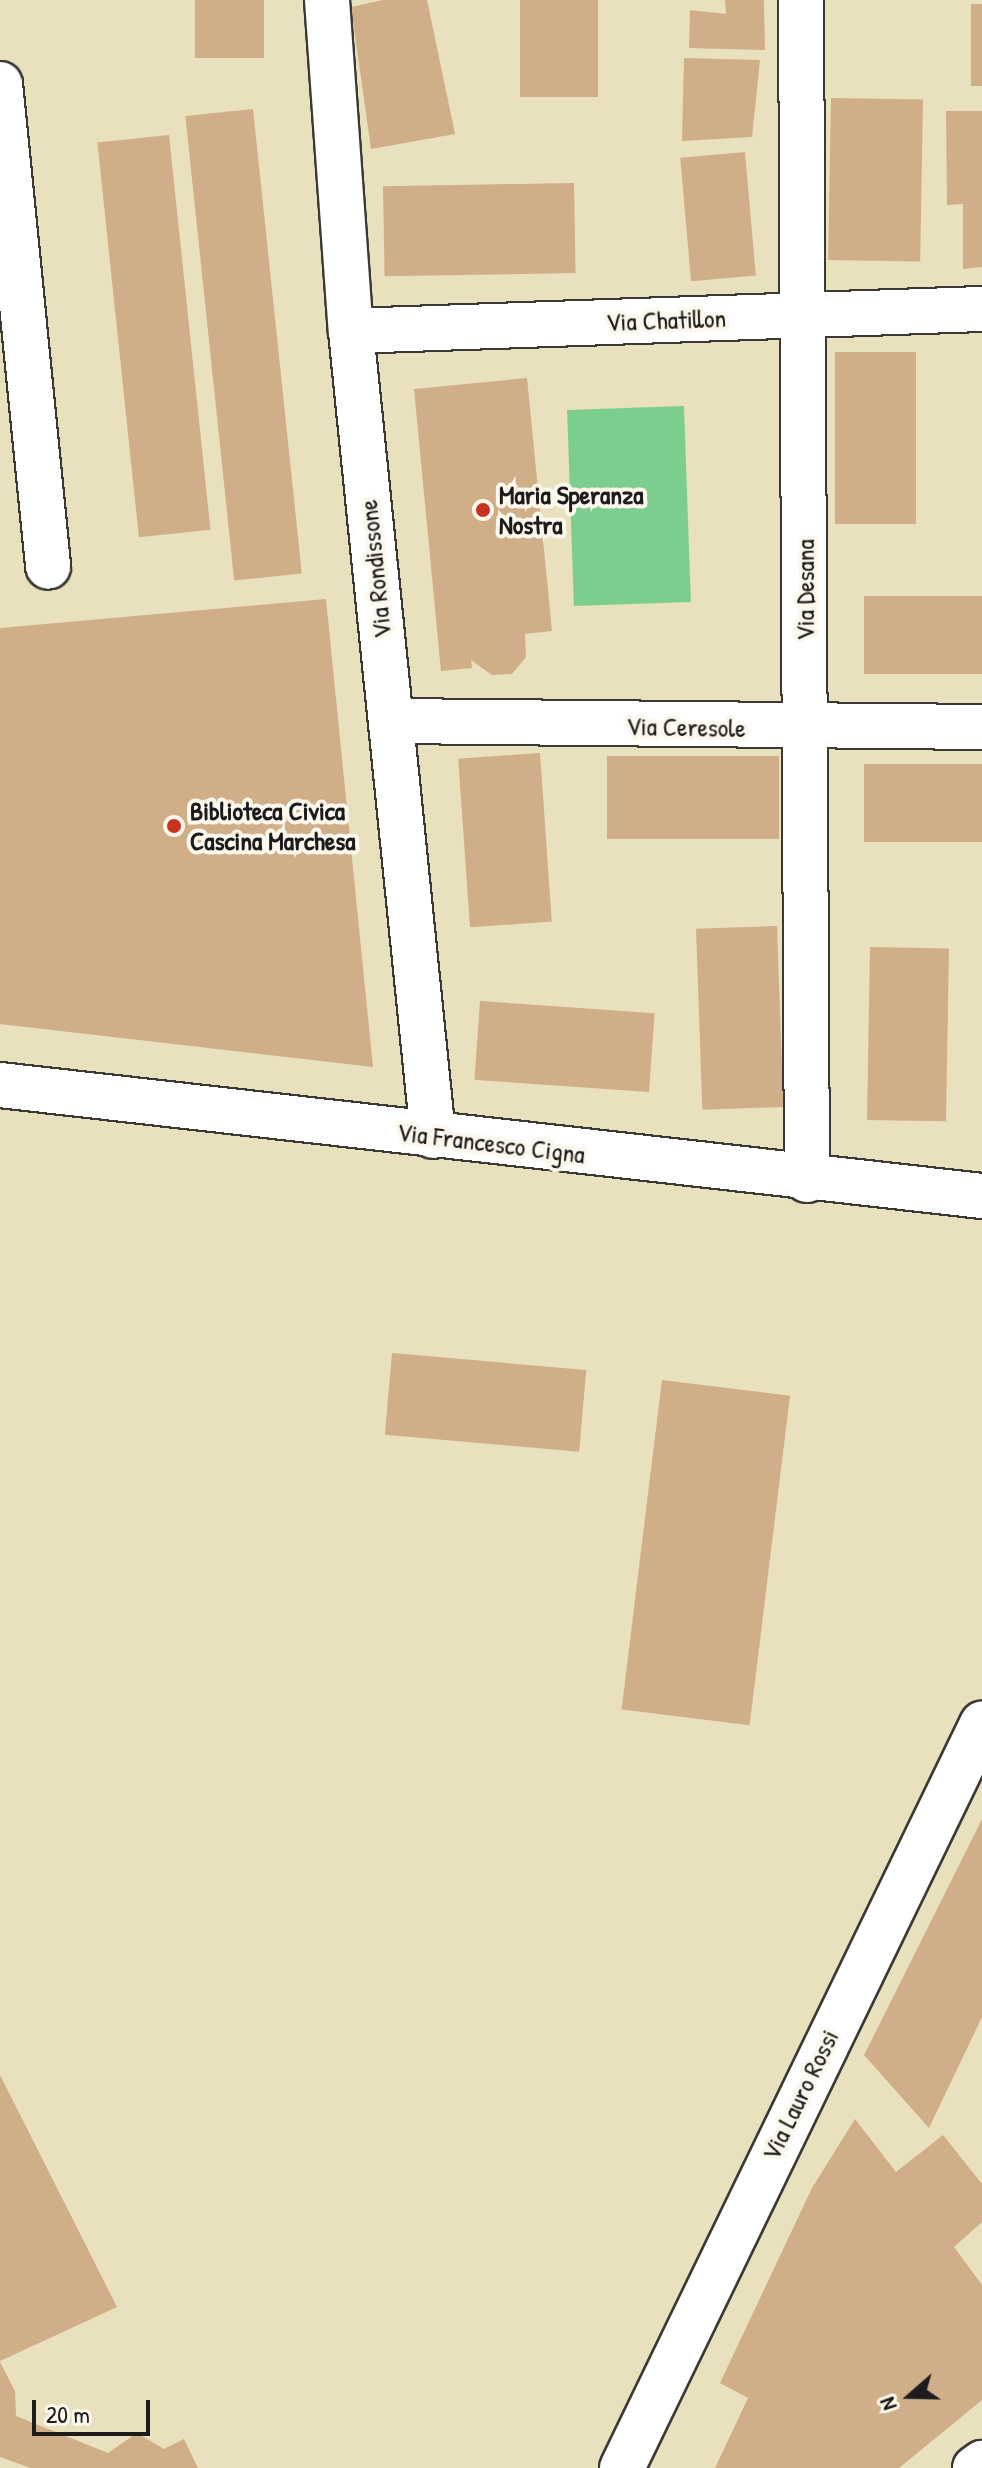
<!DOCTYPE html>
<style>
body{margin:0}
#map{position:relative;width:982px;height:2468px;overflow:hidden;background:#e9e0bd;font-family:"Patrick Hand",sans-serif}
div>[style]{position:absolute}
.green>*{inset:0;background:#7cce8f;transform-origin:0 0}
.building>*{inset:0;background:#cfae88;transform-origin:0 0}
.roads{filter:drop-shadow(2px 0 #3b3934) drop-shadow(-2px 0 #3b3934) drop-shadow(0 2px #3b3934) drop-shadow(0 -2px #3b3934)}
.minor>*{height:44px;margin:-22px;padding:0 22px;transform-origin:22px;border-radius:22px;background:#fff}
.dots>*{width:22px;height:22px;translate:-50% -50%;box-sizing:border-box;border:4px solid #fbf7ec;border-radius:50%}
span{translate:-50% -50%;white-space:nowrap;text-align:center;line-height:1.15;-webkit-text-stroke:8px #fbf7ec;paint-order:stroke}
.street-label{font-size:26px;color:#1c1c1c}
.poi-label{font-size:26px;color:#1c1c1c;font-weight:700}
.left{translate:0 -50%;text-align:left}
.north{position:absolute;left:870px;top:2356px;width:80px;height:80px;-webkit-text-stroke:6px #fbf7ec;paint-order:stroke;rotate:250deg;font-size:22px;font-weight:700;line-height:32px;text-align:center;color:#1c1c1c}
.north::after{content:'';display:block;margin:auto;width:28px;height:36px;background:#1c1c1c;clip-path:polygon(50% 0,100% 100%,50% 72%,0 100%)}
.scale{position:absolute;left:32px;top:2400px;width:118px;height:36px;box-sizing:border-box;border:4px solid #1c1c1c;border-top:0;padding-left:10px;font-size:24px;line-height:28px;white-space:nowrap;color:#1c1c1c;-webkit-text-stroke:6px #fbf7ec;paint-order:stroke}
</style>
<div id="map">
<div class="green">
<div style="left:684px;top:406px;width:196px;height:117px;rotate:88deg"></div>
</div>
<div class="building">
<div style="left:195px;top:0;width:69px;height:58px"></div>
<div style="clip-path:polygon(383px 0,427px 0,455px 134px,371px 149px,351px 7px)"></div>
<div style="left:520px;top:0;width:78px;height:97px"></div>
<div style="clip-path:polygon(725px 0,764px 0,765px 50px,689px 48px,690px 10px,726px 14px)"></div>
<div style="left:971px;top:4px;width:11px;height:82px"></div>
<div style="clip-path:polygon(684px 58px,760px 60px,752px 137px,682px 141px)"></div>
<div style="left:831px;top:98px;width:92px;height:162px;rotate:1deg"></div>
<div style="left:253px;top:109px;width:467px;height:68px;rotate:84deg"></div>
<div style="clip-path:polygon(946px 111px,982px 111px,982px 267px,963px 269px,963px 204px,947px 205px)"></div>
<div style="left:169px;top:135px;width:397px;height:72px;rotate:84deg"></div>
<div style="left:745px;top:152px;width:124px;height:65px;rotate:85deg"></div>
<div style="left:574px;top:183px;width:90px;height:191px;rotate:89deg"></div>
<div style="left:835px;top:352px;width:81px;height:172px"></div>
<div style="clip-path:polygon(527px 378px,552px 631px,525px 634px,526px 657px,512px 674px,492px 675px,471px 660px,472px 668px,441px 671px,414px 389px)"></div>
<div style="left:864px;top:596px;width:118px;height:78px"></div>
<div style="clip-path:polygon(326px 599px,373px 1067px,0 1024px,0 628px)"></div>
<div style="left:540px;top:753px;width:169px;height:82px;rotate:86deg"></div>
<div style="left:607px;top:756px;width:172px;height:83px"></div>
<div style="left:864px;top:764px;width:118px;height:78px"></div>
<div style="left:777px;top:926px;width:181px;height:81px;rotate:88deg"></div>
<div style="left:870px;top:947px;width:79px;height:173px;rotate:1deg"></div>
<div style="left:480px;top:1001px;width:175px;height:79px;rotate:4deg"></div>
<div style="left:392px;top:1353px;width:195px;height:82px;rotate:5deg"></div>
<div style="left:662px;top:1380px;width:129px;height:332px;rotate:7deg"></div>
<div style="clip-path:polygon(982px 1819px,982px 2017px,929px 2128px,864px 2055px)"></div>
<div style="clip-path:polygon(0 2075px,117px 2307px,0 2361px)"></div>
<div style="clip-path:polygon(855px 2119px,896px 2172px,943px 2135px,982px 2184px,982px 2222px,954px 2247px,982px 2285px,982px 2400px,899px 2468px,715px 2468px,748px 2398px,720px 2383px,812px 2188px)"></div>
<div style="clip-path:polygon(0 2362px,15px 2391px,16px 2416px,108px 2453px,137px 2433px,164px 2449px,184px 2439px,198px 2468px,31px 2468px,0 2457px)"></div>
</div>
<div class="roads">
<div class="minor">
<div style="left:327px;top:0;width:332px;rotate:85.9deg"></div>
<div style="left:351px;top:331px;width:809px;rotate:84.18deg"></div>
<div style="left:801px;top:0;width:1180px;rotate:89.71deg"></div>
<div style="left:0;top:84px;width:485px;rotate:84.3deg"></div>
<div style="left:351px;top:331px;width:631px;rotate:-2deg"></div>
<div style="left:391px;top:721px;width:591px;rotate:0.58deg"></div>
<div style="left:0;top:1085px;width:988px;rotate:6.45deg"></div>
<div style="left:622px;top:2468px;width:827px;rotate:-64.18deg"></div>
<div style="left:975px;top:2468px;width:9px;rotate:-36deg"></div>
</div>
</div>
<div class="dots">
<div style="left:483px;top:510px;background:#c8321e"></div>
<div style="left:174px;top:826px;background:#c8321e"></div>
</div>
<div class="street-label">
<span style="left:666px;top:320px;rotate:-2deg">Via Chatillon</span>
<span style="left:375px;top:569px;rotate:-96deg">Via Rondissone</span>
<span style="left:805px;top:590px;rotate:-90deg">Via Desana</span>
<span style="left:686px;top:727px;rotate:1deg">Via Ceresole</span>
<span style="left:491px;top:1143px;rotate:7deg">Via Francesco Cigna</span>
<span style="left:800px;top:2095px;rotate:-64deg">Via Lauro Rossi</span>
</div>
<div class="poi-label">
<span class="left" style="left:499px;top:510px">Maria Speranza<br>Nostra</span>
<span class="left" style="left:190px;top:826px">Biblioteca Civica<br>Cascina Marchesa</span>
</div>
<div class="north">N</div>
<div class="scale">20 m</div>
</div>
